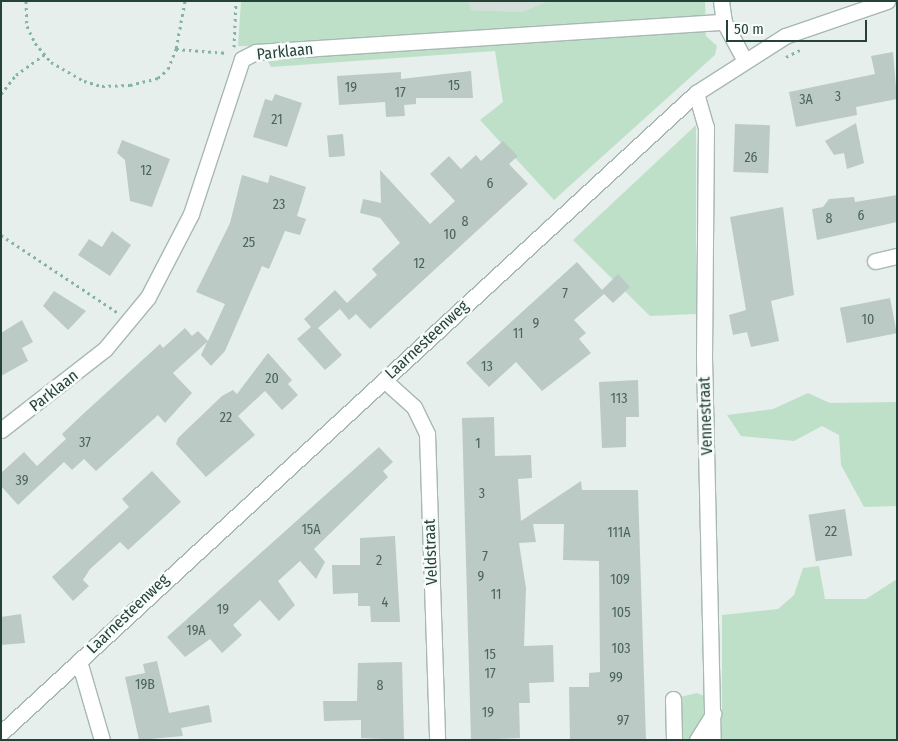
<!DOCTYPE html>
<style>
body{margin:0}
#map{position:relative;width:898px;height:741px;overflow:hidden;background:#e6efeb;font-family:"Fira Sans Condensed",sans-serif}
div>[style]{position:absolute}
.built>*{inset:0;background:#d4dfda}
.green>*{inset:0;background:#bfe0c8}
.building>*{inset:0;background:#bbcac4;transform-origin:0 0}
.path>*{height:3px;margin-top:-1.5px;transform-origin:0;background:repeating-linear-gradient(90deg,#86b3a5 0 2.5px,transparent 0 6.5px)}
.roads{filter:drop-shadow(1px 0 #a8b8b2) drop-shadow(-1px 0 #a8b8b2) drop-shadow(0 1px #a8b8b2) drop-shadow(0 -1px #a8b8b2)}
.street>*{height:15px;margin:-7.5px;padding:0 7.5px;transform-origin:7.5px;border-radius:7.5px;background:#fff}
.secondary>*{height:15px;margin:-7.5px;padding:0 7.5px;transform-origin:7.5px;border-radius:7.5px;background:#fff}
span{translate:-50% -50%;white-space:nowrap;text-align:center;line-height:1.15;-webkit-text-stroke:5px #f7fbf9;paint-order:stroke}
.number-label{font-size:14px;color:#4a645c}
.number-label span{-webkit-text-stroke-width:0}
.street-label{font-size:16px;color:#24423a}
.frame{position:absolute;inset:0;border:2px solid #24423a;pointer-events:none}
.scale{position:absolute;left:726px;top:20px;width:141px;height:22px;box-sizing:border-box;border:2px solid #24423a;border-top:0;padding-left:6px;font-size:15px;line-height:18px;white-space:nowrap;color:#24423a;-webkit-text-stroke:4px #f7fbf9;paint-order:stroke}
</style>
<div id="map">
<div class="built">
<div style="clip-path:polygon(469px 1px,548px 1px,522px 12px,470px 10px)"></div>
</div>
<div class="green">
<div style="clip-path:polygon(241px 1px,469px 1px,471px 10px,522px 12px,548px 1px,705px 1px,706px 36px,717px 46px,715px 55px,554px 200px,480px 120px,503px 102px,495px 51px,271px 67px,259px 46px,238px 46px)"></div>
<div style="clip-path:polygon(696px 125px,696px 314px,650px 316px,573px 240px)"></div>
<div style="clip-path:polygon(808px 393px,830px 403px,897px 402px,897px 506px,864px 507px,841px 465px,839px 435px,822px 426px,794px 441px,741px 436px,727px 415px,773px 409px)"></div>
<div style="clip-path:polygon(819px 566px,825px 599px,866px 599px,897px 579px,897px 740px,722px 740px,722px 615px,778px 609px,794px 595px,803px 568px)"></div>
<div style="clip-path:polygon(697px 693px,707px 697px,705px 716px,691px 740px,681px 740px,680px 697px)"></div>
</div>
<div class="building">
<div style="clip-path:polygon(893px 52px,897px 99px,856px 107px,857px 115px,796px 127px,789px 92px,875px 74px,871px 56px)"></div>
<div style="clip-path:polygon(471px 71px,473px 98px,416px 98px,416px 104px,404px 105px,405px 116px,386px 117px,385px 102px,339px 105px,337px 76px,401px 72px,401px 79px)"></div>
<div style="clip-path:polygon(275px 94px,302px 103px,287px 147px,253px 137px,265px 99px,272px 101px)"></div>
<div style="clip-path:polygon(856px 123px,864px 163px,847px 169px,844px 153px,834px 155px,825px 141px)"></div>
<div style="left:735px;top:124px;width:35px;height:48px;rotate:2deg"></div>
<div style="left:343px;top:134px;width:22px;height:16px;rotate:85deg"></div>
<div style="clip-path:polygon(122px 140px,170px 159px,152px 207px,130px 201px,125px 160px,117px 153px)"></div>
<div style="clip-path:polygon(503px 141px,518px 156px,509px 164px,528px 184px,370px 329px,356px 314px,349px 320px,340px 309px,318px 328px,342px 355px,325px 370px,297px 339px,311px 327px,304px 319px,335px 290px,347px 303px,377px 275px,372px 269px,400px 243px,380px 218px,360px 213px,363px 199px,381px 203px,380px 170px,430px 224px,455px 201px,430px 174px,449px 156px,461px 169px,476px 155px,481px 161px)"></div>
<div style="clip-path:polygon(242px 175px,268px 183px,270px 175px,306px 187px,297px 216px,306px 219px,300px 235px,285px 231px,269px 269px,262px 266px,225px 351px,211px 366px,201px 355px,207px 342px,173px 373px,192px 393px,165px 423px,158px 415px,96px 471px,84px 459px,72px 470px,64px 462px,18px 505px,1px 486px,1px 473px,24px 452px,37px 466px,66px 439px,62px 434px,82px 415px,160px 344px,163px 348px,185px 328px,192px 336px,198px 331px,208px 341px,225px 304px,196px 292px,230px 223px)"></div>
<div style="clip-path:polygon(897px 195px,897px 222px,817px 240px,812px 209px,823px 207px,829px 199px,854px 197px,855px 202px)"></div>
<div style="clip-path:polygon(783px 207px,794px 295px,771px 301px,779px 341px,751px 347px,747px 332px,733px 335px,729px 315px,746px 310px,730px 217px)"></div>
<div style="clip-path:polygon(112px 231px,131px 245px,110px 276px,78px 255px,89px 239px,102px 247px)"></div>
<div style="clip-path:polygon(577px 262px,602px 290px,618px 274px,630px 287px,613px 303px,604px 294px,574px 320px,586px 333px,579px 339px,591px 353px,542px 391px,516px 362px,489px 387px,466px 363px)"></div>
<div style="clip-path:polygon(54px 291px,86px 311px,68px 330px,43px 306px)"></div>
<div style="left:890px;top:298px;width:36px;height:51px;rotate:79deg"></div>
<div style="clip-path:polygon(22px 320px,33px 342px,22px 348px,28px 361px,1px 376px,1px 333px)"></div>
<div style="clip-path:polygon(268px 353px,292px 380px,288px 384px,298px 395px,282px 410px,265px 391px,238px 416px,255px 435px,206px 477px,176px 444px,178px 438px,222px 396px,233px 390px,237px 394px)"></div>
<div style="clip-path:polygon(638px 380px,639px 417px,626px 417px,626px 447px,602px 448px,599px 382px)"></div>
<div style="clip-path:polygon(494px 417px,495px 456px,531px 455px,532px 478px,518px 479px,521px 521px,581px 481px,582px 490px,638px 490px,646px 740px,570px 740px,569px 687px,589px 687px,589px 673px,600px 672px,599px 561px,563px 560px,564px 524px,533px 524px,536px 542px,519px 543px,526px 588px,524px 646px,553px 645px,554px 682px,529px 683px,530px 703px,519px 703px,520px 738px,471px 740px,462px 418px)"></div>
<div style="clip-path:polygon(379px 447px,393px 462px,383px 471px,388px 477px,314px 549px,325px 562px,316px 579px,300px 561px,278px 581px,295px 605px,279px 621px,260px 600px,233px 625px,242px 635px,222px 653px,210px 639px,185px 657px,167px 637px)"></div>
<div style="clip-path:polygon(152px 471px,181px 502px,128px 550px,120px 542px,90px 569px,83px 580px,89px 586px,73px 601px,52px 577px,129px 507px,122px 499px)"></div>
<div style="left:845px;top:509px;width:47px;height:37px;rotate:81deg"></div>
<div style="clip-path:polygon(395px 536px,400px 622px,371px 622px,370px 606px,358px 606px,358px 593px,333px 594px,332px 565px,360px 565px,360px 538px)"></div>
<div style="clip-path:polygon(21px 614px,25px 643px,1px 645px,1px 617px)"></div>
<div style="clip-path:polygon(157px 661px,169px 713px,209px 705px,212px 722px,181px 728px,183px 736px,139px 740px,125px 677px,145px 673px,143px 664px)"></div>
<div style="clip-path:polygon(402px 662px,404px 740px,361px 738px,361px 720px,324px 721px,323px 701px,357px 701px,358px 663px)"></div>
</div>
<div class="path">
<div style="left:26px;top:1px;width:25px;rotate:88deg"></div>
<div style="left:27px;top:26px;width:19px;rotate:65deg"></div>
<div style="left:35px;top:43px;width:25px;rotate:50deg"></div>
<div style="left:51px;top:62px;width:38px;rotate:30deg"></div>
<div style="left:84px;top:81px;width:19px;rotate:16deg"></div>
<div style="left:102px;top:86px;width:28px;rotate:-2deg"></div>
<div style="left:130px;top:85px;width:29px;rotate:-14deg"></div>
<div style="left:158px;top:78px;width:13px;rotate:-42deg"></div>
<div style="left:168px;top:69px;width:22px;rotate:-68deg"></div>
<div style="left:185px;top:1px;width:49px;rotate:100.6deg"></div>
<div style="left:176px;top:49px;width:52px;rotate:4.4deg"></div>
<div style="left:234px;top:47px;width:46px;rotate:-87.5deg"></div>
<div style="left:786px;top:57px;width:16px;rotate:-27deg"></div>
<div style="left:1px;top:94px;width:24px;rotate:-52deg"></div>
<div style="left:16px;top:75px;width:36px;rotate:-36deg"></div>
<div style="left:1px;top:235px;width:139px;rotate:33.6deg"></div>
</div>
<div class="roads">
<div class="street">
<div style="left:721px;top:1px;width:21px;rotate:82deg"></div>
<div style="left:724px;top:22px;width:42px;rotate:61.6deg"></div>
<div style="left:696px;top:93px;width:35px;rotate:74deg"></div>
<div style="left:706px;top:127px;width:231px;rotate:90.5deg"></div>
<div style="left:704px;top:358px;width:382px;rotate:88.7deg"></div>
<div style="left:875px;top:261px;width:23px;rotate:-13deg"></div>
<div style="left:384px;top:380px;width:40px;rotate:42deg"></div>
<div style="left:414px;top:407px;width:30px;rotate:64deg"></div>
<div style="left:427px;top:434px;width:306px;rotate:88.1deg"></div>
<div style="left:1px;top:430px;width:132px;rotate:-37.9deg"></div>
<div style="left:105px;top:349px;width:67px;rotate:-50.4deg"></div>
<div style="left:148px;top:297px;width:93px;rotate:-62.6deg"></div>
<div style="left:191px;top:214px;width:163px;rotate:-71.8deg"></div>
<div style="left:242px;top:59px;width:16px;rotate:-27deg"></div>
<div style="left:256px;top:52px;width:469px;rotate:-3.7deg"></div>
<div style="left:79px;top:661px;width:82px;rotate:73.8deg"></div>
<div style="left:673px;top:699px;width:41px;rotate:88.6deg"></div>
<div style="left:697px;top:740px;width:31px;rotate:-58deg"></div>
</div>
<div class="secondary">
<div style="left:1px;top:733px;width:945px;rotate:-42.64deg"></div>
<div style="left:696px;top:93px;width:106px;rotate:-32.6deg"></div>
<div style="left:785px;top:36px;width:108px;rotate:-18.9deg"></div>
</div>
</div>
<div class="number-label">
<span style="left:454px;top:86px">15</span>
<span style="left:351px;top:88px">19</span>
<span style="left:400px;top:93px">17</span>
<span style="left:838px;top:97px">3</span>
<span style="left:806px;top:100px">3A</span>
<span style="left:277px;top:120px">21</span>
<span style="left:751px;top:158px">26</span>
<span style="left:146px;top:171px">12</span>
<span style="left:490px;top:184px">6</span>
<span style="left:279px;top:205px">23</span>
<span style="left:861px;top:216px">6</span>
<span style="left:829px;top:219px">8</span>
<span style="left:465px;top:222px">8</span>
<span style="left:450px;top:235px">10</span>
<span style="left:249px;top:243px">25</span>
<span style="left:419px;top:264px">12</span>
<span style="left:565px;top:294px">7</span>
<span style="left:868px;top:320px">10</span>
<span style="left:536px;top:324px">9</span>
<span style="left:518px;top:334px">11</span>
<span style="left:487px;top:367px">13</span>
<span style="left:272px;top:379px">20</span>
<span style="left:619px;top:399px">113</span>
<span style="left:226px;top:418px">22</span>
<span style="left:85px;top:443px">37</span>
<span style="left:478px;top:444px">1</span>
<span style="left:22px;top:481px">39</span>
<span style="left:482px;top:494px">3</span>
<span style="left:311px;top:530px">15A</span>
<span style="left:831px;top:532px">22</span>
<span style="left:619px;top:533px">111A</span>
<span style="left:485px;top:557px">7</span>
<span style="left:379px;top:561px">2</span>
<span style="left:481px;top:577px">9</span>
<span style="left:620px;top:580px">109</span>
<span style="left:496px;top:595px">11</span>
<span style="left:385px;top:603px">4</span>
<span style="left:223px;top:610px">19</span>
<span style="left:621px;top:613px">105</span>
<span style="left:196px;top:631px">19A</span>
<span style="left:621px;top:649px">103</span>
<span style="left:490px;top:655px">15</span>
<span style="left:490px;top:674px">17</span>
<span style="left:616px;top:678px">99</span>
<span style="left:145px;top:685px">19B</span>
<span style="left:380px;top:686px">8</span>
<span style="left:488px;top:713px">19</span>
<span style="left:623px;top:721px">97</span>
</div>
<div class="street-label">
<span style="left:285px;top:52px;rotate:-6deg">Parklaan</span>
<span style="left:427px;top:340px;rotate:-43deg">Laarnesteenweg</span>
<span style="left:54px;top:391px;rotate:-38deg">Parklaan</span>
<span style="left:706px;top:416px;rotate:-92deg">Vennestraat</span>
<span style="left:431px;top:552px;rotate:-92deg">Veldstraat</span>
<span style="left:128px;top:614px;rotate:-44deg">Laarnesteenweg</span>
</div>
<div class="frame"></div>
<div class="scale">50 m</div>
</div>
